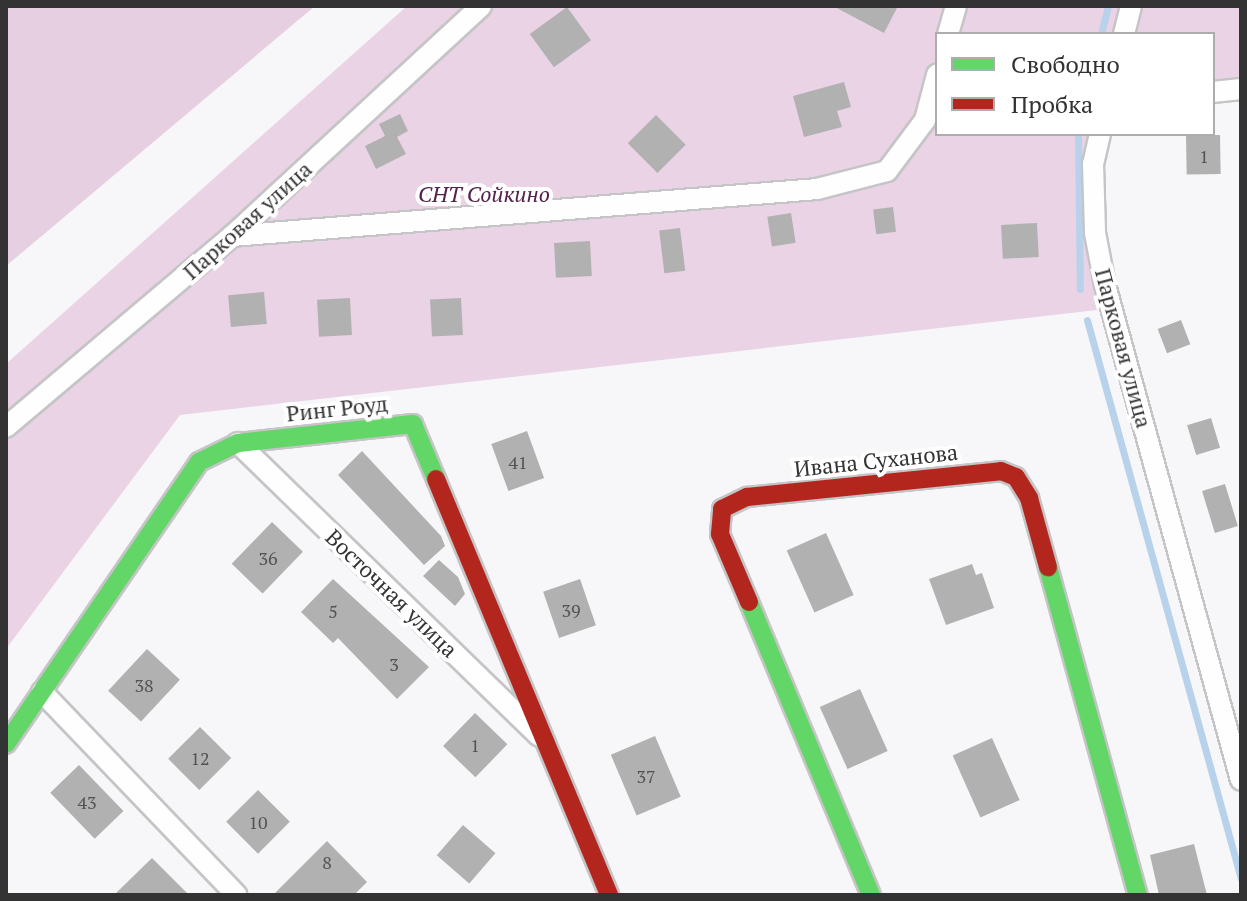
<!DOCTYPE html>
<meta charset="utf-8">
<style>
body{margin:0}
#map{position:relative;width:1247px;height:901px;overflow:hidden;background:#f7f6f8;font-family:"PT Serif",serif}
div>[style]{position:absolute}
.green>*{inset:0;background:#ead3e5}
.forest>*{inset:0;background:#e6cfe1}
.stream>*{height:7px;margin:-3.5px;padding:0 3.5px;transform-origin:3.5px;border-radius:3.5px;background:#b8d2eb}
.building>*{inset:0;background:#b2b1b2;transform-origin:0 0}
.roads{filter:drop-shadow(2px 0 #c5c4c6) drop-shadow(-2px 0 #c5c4c6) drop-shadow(0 2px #c5c4c6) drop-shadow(0 -2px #c5c4c6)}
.street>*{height:20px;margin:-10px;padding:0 10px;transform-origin:10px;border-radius:10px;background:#fefefe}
.fast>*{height:18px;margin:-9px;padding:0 9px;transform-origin:9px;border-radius:9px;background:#63d668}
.jam>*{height:18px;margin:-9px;padding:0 9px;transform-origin:9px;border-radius:9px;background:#b3261e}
span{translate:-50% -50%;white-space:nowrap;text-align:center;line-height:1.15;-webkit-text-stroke:8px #fff;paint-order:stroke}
.number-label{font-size:18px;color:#535254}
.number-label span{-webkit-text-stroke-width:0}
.park-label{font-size:22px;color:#55224b;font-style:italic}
.street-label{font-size:22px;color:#333334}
.frame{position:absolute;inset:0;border:8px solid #333334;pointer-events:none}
.legend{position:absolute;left:935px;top:32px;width:280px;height:104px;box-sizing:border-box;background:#fff;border:2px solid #adadae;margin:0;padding:10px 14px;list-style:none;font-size:24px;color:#333334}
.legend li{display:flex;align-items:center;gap:16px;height:40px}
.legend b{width:40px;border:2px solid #adadae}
</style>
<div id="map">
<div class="green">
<div style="clip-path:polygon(407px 6px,1241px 6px,1241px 99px,1213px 101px,1213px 34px,937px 34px,937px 134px,1090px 134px,1097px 310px,180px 415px,6px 649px,6px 364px)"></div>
</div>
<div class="forest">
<div style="clip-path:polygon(6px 6px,315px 6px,6px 266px)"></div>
</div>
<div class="stream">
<div style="left:1101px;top:34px;width:29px;rotate:-76deg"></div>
<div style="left:1078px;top:134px;width:155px;rotate:89.3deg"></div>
<div style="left:1087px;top:320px;width:580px;rotate:74.6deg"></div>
</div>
<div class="building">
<div style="clip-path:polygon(833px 6px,898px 6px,884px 33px)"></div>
<div style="left:567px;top:7px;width:41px;height:46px;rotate:54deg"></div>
<div style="clip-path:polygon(844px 82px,851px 107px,837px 111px,842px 127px,804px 137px,793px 96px)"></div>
<div style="clip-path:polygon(400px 114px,408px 131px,397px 137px,406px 154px,376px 169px,365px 146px,385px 136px,379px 124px)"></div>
<div style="left:656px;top:115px;width:42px;height:40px;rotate:45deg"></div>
<div style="left:1220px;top:135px;width:39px;height:34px;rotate:89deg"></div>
<div style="left:893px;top:207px;width:25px;height:20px;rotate:83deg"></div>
<div style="left:791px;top:213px;width:30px;height:24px;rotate:81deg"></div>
<div style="left:1037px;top:223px;width:34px;height:36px;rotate:87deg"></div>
<div style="left:680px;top:228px;width:43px;height:21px;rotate:83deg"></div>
<div style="left:590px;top:241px;width:35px;height:36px;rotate:87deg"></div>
<div style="left:264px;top:292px;width:32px;height:36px;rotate:85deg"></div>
<div style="left:350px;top:298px;width:37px;height:33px;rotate:87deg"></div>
<div style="left:461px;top:298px;width:37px;height:31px;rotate:87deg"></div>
<div style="left:1181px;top:320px;width:26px;height:25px;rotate:69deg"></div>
<div style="left:1211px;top:418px;width:31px;height:25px;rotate:73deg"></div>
<div style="left:527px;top:431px;width:50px;height:38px;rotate:70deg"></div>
<div style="clip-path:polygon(362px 451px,441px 536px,445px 546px,424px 565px,338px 475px)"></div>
<div style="left:1225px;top:484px;width:44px;height:24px;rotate:73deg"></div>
<div style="left:272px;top:522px;width:43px;height:58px;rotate:44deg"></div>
<div style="left:826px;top:533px;width:68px;height:43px;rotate:66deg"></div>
<div style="clip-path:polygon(439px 560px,458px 577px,465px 594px,455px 606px,423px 576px)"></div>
<div style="clip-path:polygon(972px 564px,976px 575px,982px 573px,994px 608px,946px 625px,929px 579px)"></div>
<div style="clip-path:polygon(333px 579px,429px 667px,397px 699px,338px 638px,333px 643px,301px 612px)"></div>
<div style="left:580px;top:579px;width:49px;height:39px;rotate:71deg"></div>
<div style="left:147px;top:649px;width:45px;height:57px;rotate:43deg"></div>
<div style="left:860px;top:689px;width:68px;height:44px;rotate:66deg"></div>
<div style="left:475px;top:713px;width:45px;height:46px;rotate:44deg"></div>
<div style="left:200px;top:727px;width:44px;height:45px;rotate:45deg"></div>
<div style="left:655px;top:736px;width:66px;height:48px;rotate:67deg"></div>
<div style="left:992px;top:738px;width:68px;height:43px;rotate:66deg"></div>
<div style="left:79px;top:765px;width:64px;height:40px;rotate:46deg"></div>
<div style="left:258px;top:790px;width:45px;height:45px;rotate:45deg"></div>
<div style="left:463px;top:825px;width:43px;height:40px;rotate:41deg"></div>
<div style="clip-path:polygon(327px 841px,367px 882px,354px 895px,273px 895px)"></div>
<div style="clip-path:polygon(1194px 844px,1207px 895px,1159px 895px,1150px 855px)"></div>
<div style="clip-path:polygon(152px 858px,189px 895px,114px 895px)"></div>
</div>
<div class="roads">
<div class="street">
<div style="left:948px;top:34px;width:29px;rotate:-74deg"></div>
<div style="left:1124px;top:34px;width:29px;rotate:-76deg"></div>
<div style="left:1213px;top:92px;width:28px;rotate:-6deg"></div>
<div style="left:1100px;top:134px;width:31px;rotate:103deg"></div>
<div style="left:1093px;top:164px;width:69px;rotate:88.3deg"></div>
<div style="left:1095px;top:233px;width:53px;rotate:79.1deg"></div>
<div style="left:1105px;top:285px;width:513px;rotate:74.64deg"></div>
<div style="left:232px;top:236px;width:587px;rotate:-4.59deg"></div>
<div style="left:817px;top:189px;width:72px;rotate:-14.4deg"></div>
<div style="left:887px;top:171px;width:64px;rotate:-53.3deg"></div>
<div style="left:925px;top:120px;width:47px;rotate:-75.1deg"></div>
<div style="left:6px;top:427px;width:296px;rotate:-40.2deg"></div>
<div style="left:232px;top:236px;width:339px;rotate:-42.7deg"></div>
<div style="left:238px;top:443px;width:420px;rotate:44.2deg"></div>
<div style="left:42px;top:692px;width:281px;rotate:46.2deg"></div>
</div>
<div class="fast">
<div style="left:1048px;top:567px;width:340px;rotate:74.7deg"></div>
<div style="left:749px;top:602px;width:317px;rotate:67.4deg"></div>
<div style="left:6px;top:744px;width:342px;rotate:-55.6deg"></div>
<div style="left:199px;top:462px;width:43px;rotate:-26deg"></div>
<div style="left:238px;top:443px;width:176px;rotate:-6.2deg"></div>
<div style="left:413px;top:424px;width:60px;rotate:67.3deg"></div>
</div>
<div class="jam">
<div style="left:436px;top:479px;width:451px;rotate:67.4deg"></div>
<div style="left:749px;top:602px;width:74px;rotate:-113.1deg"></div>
<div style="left:720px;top:534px;width:25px;rotate:-85deg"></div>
<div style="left:722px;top:509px;width:28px;rotate:-26deg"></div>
<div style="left:747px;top:497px;width:255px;rotate:-5.8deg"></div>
<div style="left:1001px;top:471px;width:16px;rotate:22deg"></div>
<div style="left:1016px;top:477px;width:25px;rotate:58deg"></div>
<div style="left:1029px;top:498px;width:72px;rotate:74.6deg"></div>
</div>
</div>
<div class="number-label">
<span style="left:1204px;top:156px">1</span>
<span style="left:518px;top:462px">41</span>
<span style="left:268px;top:558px">36</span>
<span style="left:571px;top:610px">39</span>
<span style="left:333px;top:611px">5</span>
<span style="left:394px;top:664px">3</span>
<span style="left:144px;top:685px">38</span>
<span style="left:475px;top:745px">1</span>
<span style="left:200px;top:758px">12</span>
<span style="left:646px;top:776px">37</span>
<span style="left:87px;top:802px">43</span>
<span style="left:258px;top:822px">10</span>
<span style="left:327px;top:862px">8</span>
</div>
<div class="park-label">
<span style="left:484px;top:194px">СНТ Сойкино</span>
</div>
<div class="street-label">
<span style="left:247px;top:220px;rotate:-42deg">Парковая улица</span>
<span style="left:1124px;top:348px;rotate:75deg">Парковая улица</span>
<span style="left:337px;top:408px;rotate:-6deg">Ринг Роуд</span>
<span style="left:876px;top:460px;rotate:-6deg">Ивана Суханова</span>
<span style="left:392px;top:593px;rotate:44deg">Восточная улица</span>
</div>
<div class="frame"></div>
<ul class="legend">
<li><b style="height:10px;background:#63d668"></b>Свободно</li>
<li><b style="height:10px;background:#b3261e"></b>Пробка</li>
</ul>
</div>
